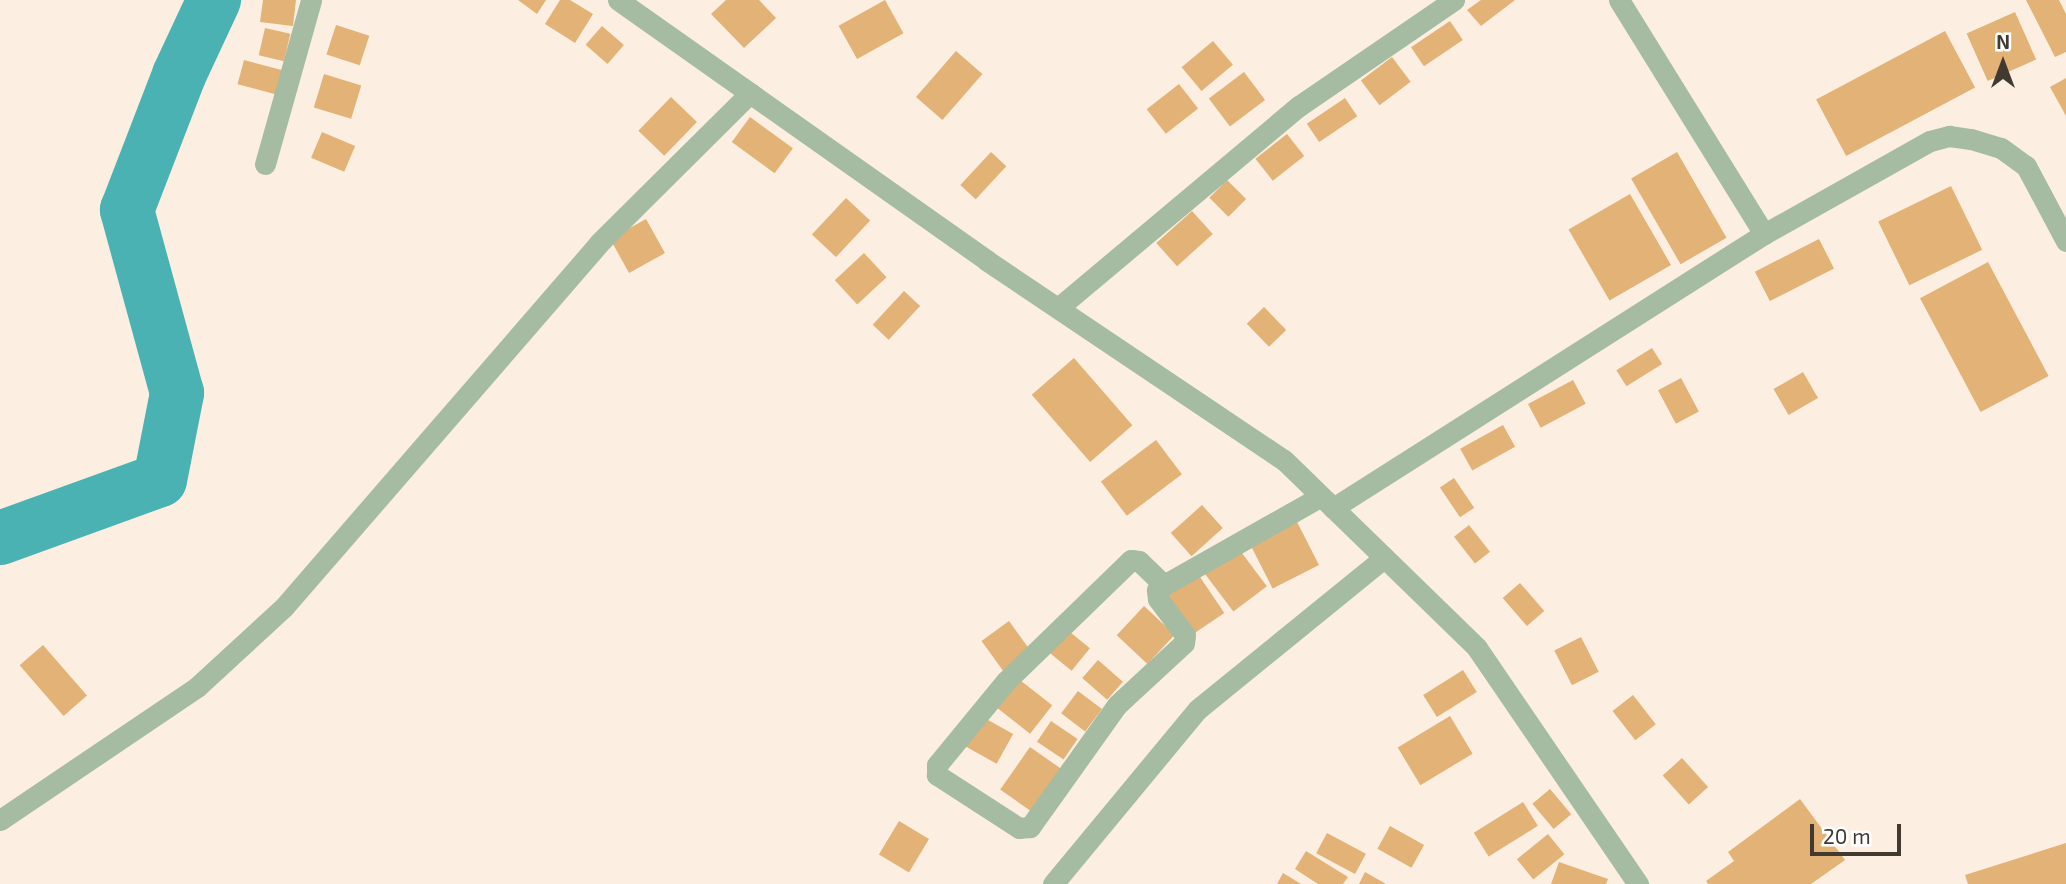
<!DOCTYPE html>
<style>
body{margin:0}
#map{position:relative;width:2066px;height:884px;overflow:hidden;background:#fcefe1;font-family:"Exo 2",sans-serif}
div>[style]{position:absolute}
.river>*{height:54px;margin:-27px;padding:0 27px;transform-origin:27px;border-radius:27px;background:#4ab2b2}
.building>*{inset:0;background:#e2b276;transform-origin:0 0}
.minor>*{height:21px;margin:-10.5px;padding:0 10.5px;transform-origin:10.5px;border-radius:10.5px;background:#a5bca3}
.tertiary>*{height:21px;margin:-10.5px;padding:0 10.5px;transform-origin:10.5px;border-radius:10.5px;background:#a5bca3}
span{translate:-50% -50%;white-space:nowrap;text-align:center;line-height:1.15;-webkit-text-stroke:7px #fff;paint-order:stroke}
.north{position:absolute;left:1968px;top:28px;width:70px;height:70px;-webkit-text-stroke:5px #fff;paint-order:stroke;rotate:0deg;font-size:19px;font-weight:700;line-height:28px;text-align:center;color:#423a31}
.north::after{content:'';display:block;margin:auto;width:24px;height:32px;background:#423a31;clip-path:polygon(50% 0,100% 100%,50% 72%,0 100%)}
.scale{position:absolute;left:1810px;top:824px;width:91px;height:32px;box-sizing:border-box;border:4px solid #423a31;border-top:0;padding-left:9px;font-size:21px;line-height:24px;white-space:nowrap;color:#423a31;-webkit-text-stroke:5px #fff;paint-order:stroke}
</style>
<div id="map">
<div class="river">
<div style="left:0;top:538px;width:170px;rotate:-19.9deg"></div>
<div style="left:160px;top:480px;width:89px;rotate:-78.9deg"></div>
<div style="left:177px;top:393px;width:190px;rotate:-105.3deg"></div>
<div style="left:127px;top:210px;width:145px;rotate:-68.9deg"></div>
<div style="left:179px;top:75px;width:83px;rotate:-65deg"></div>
</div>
<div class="building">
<div style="clip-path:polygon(263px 0,296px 0,293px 26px,260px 22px)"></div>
<div style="clip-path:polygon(518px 0,546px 0,537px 14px)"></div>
<div style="clip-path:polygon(560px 0,570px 0,593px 14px,575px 43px,545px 24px)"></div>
<div style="clip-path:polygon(726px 0,759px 0,776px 18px,744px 48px,711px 14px)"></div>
<div style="left:885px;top:0;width:38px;height:53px;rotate:61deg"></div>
<div style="clip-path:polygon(1481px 0,1515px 0,1481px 26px,1467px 10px)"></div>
<div style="clip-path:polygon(2026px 0,2059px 0,2066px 14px,2066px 52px,2055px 57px)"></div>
<div style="left:2015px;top:12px;width:52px;height:53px;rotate:66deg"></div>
<div style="left:1450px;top:21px;width:23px;height:47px;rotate:56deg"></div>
<div style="left:336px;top:25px;width:35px;height:31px;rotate:18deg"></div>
<div style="left:602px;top:26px;width:29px;height:25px;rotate:41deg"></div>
<div style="left:265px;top:28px;width:26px;height:28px;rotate:13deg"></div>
<div style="left:1945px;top:31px;width:64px;height:146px;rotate:62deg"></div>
<div style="left:1213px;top:41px;width:31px;height:41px;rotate:50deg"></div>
<div style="left:956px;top:51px;width:35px;height:61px;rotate:41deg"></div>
<div style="left:1392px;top:57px;width:31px;height:39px;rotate:53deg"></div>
<div style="left:244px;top:60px;width:42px;height:25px;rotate:15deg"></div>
<div style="left:1244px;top:72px;width:35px;height:44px;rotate:53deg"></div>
<div style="left:324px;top:74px;width:39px;height:35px;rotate:17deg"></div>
<div style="clip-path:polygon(2066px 78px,2066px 116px,2050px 87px)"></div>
<div style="left:1179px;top:84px;width:31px;height:41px;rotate:52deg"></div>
<div style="left:671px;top:97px;width:36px;height:47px;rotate:44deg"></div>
<div style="left:1345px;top:98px;width:22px;height:46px;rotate:56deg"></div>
<div style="left:750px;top:117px;width:53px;height:31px;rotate:36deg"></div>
<div style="left:322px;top:132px;width:36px;height:28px;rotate:23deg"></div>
<div style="left:1287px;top:134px;width:28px;height:40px;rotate:52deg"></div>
<div style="left:991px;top:152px;width:21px;height:45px;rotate:43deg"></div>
<div style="left:1677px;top:152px;width:99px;height:53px;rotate:60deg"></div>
<div style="left:1227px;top:180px;width:27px;height:25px;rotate:45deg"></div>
<div style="left:1951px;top:186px;width:71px;height:81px;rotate:64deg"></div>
<div style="left:1630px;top:194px;width:82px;height:71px;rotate:60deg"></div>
<div style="left:846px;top:198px;width:33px;height:50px;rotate:43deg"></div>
<div style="left:1192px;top:211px;width:31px;height:48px;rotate:48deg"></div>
<div style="left:646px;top:219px;width:39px;height:41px;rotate:61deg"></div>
<div style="left:1819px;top:239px;width:33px;height:72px;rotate:63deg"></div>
<div style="left:864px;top:253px;width:33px;height:40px;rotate:47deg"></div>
<div style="left:1988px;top:262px;width:129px;height:77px;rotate:62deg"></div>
<div style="left:904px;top:291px;width:22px;height:46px;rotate:43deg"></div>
<div style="left:1264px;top:307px;width:32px;height:24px;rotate:46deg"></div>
<div style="left:1652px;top:348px;width:19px;height:42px;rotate:58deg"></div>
<div style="left:1074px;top:358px;width:89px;height:56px;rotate:49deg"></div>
<div style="left:1803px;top:372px;width:30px;height:34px;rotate:60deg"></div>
<div style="left:1681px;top:378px;width:38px;height:26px;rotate:62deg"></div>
<div style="left:1573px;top:380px;width:27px;height:51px;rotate:62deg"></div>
<div style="left:1503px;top:425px;width:25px;height:49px;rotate:61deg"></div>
<div style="left:1156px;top:440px;width:43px;height:69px;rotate:53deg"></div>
<div style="left:1454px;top:478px;width:36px;height:17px;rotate:56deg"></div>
<div style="left:1202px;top:505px;width:31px;height:42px;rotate:48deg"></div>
<div style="left:1294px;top:516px;width:55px;height:52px;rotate:63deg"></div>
<div style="left:1469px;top:525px;width:34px;height:19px;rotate:52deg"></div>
<div style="left:1235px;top:544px;width:53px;height:42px;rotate:53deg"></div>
<div style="left:1198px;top:574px;width:47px;height:37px;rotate:56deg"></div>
<div style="left:1520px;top:583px;width:37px;height:23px;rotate:49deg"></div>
<div style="left:1144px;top:606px;width:42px;height:40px;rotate:43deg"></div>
<div style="left:1009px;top:621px;width:37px;height:34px;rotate:54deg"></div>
<div style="left:1065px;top:628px;width:32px;height:29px;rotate:39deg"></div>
<div style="left:1581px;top:637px;width:39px;height:30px;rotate:63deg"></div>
<div style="left:43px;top:645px;width:67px;height:31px;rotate:49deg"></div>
<div style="left:1098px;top:660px;width:33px;height:24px;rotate:41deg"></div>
<div style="left:1463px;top:670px;width:26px;height:47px;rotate:58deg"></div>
<div style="left:1016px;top:677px;width:46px;height:36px;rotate:38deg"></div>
<div style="left:1078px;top:691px;width:30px;height:28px;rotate:37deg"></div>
<div style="left:1633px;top:695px;width:37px;height:26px;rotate:52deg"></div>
<div style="left:979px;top:715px;width:39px;height:34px;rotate:29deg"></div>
<div style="left:1450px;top:716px;width:44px;height:61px;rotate:59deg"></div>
<div style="left:1051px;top:721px;width:32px;height:25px;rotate:34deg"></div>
<div style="left:1030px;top:747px;width:40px;height:52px;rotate:35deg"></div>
<div style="left:1682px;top:758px;width:39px;height:26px;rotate:48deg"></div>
<div style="left:1550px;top:789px;width:33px;height:23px;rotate:50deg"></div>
<div style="clip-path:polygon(1800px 799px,1845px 860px,1811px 884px,1708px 884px,1706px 881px,1734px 861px,1728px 852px)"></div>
<div style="left:1523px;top:802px;width:28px;height:58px;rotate:58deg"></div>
<div style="left:899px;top:821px;width:35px;height:39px;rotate:31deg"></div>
<div style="left:1390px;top:826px;width:39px;height:26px;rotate:29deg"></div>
<div style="left:1327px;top:833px;width:44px;height:23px;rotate:28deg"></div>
<div style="left:1548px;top:834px;width:26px;height:40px;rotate:51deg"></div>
<div style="clip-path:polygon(2066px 843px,2066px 884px,1968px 884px,1965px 875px)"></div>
<div style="clip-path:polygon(1306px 851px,1348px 877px,1343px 884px,1318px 884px,1295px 869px)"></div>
<div style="clip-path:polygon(1559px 862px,1608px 879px,1606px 884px,1551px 884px)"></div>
<div style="clip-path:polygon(1365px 872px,1386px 884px,1359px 884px)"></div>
<div style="clip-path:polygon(1283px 873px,1301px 884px,1277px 884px)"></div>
</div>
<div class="minor">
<div style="left:1619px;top:0;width:275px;rotate:58.2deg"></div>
<div style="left:265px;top:164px;width:170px;rotate:-74.3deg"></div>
<div style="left:1058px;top:308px;width:314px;rotate:-40deg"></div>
<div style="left:1299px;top:106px;width:188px;rotate:-34.4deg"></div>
<div style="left:1333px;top:508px;width:511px;rotate:-32.45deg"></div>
<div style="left:1764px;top:234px;width:190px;rotate:-29.3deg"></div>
<div style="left:1930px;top:141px;width:20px;rotate:-15deg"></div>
<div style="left:1949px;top:136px;width:22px;rotate:8deg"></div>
<div style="left:1971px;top:139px;width:31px;rotate:17deg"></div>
<div style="left:2001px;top:148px;width:31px;rotate:36deg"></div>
<div style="left:2026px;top:166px;width:85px;rotate:61.9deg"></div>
<div style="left:1164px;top:585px;width:9px;rotate:144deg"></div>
<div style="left:1157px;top:590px;width:9px;rotate:84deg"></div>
<div style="left:1158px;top:599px;width:45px;rotate:53.1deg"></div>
<div style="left:1185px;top:635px;width:8px;rotate:97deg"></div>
<div style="left:1184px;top:643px;width:91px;rotate:137.2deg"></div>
<div style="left:1117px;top:705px;width:150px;rotate:125.5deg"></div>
<div style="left:1030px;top:827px;width:11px;rotate:175deg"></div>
<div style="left:1019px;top:828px;width:98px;rotate:-147.1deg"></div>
<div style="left:937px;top:775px;width:10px;rotate:-90deg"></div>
<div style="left:937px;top:765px;width:109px;rotate:-50.6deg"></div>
<div style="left:1006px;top:681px;width:174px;rotate:-44.1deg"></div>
<div style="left:1131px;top:560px;width:8px;rotate:7deg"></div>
<div style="left:1139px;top:561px;width:35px;rotate:44deg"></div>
<div style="left:1164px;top:585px;width:180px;rotate:-29.5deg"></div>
<div style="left:0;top:820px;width:238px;rotate:-34deg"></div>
<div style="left:197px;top:687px;width:118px;rotate:-42.6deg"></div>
<div style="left:284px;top:607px;width:481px;rotate:-49.1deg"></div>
<div style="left:599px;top:243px;width:213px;rotate:-44.8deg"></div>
<div style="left:1053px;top:884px;width:227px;rotate:-50.4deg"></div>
<div style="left:1198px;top:709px;width:240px;rotate:-39.1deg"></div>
</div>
<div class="tertiary">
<div style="left:618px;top:0;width:451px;rotate:35.2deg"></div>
<div style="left:986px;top:260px;width:359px;rotate:33.9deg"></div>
<div style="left:1284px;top:460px;width:269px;rotate:44.2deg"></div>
<div style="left:1477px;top:648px;width:286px;rotate:55.7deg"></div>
</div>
<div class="north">N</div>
<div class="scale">20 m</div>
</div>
